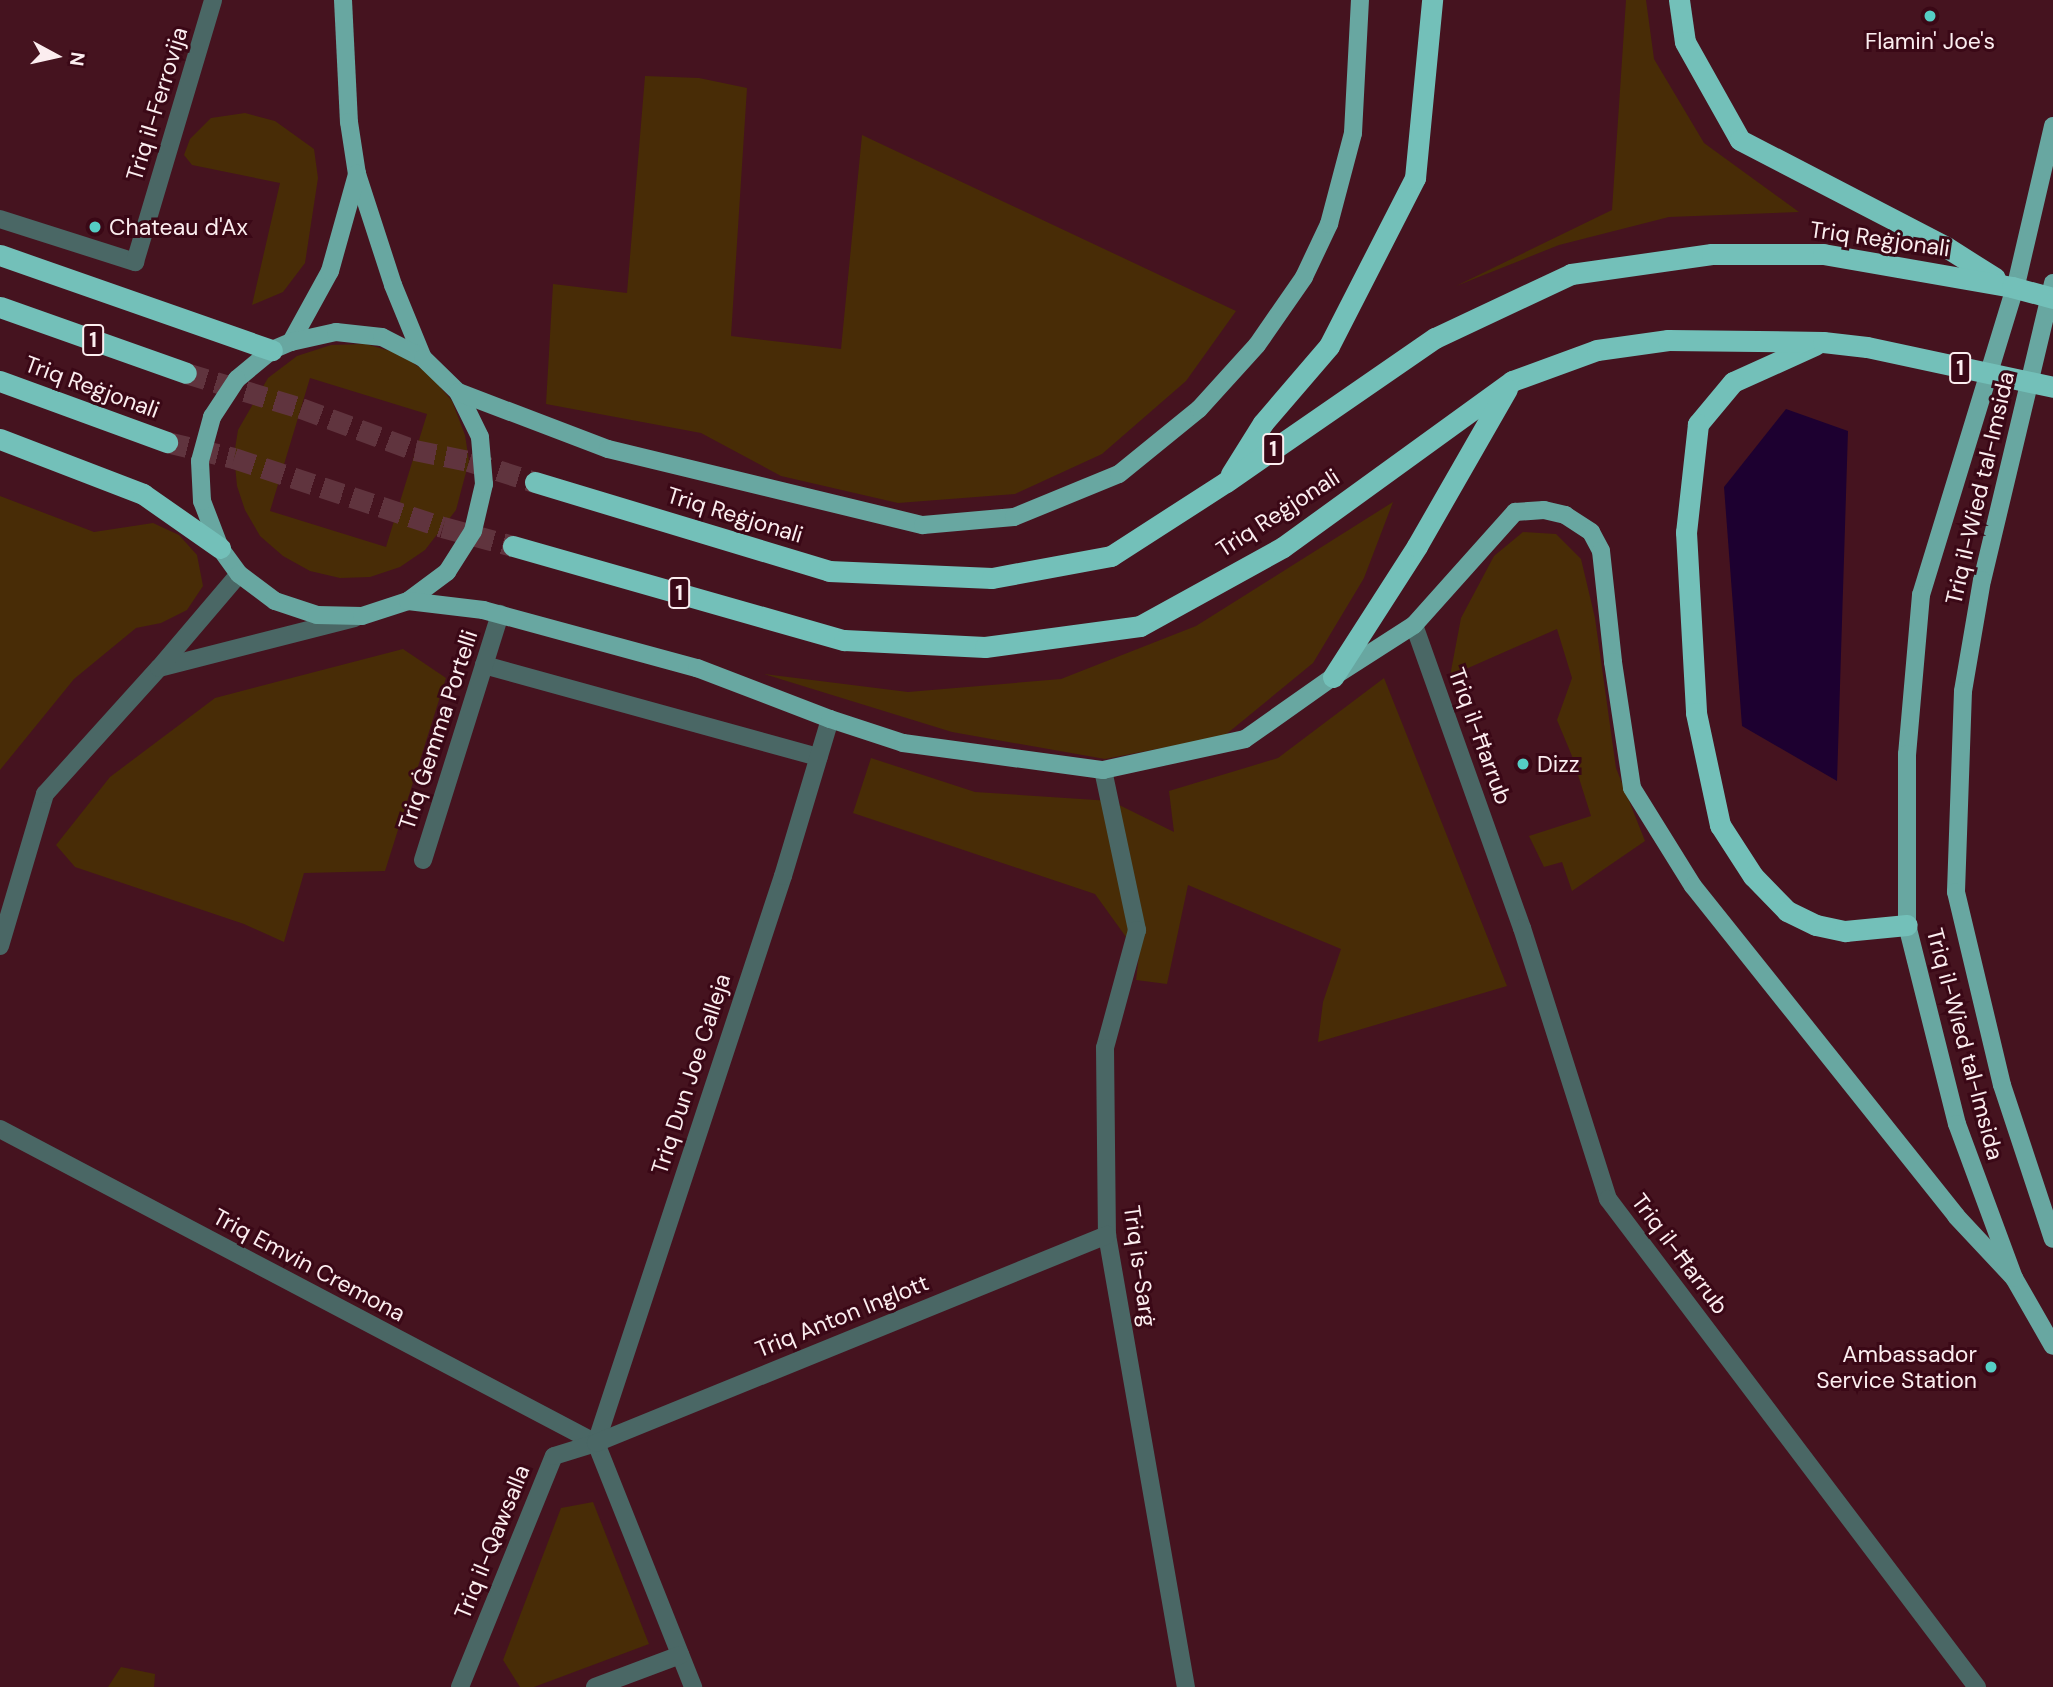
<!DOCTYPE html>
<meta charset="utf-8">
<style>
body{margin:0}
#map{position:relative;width:2053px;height:1687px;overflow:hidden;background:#45131f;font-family:"DM Sans",sans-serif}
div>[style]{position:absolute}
.green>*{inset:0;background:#482c06}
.water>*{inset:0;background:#1d0030}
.highway-tunnel>*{height:21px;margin-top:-10.5px;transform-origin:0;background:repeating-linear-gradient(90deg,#60343e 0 21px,transparent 0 31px)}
.minor>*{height:18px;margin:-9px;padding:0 9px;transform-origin:9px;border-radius:9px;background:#4a6765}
.major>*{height:18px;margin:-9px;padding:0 9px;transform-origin:9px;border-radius:9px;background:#68a7a1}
.highway>*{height:21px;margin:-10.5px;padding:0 10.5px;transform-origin:10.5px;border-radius:10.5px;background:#73c0b9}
.major-bridge>*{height:18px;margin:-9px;padding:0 9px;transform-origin:9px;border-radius:9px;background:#68a7a1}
.highway-bridge>*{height:21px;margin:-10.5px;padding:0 10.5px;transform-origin:10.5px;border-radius:10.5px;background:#73c0b9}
.dots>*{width:19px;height:19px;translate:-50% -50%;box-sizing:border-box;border:4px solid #3a0816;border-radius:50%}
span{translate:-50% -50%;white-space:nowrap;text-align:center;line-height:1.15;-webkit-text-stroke:6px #3a0816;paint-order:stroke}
.shield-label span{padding:2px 5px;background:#3a0816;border:2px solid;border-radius:5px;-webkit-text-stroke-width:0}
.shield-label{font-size:21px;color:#fbedef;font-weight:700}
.poi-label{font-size:23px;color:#fbedef}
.left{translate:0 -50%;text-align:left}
.right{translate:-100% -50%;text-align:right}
.street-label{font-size:23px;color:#fbedef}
.north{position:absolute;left:21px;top:21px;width:70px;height:70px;-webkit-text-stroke:5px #3a0816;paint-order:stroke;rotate:98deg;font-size:19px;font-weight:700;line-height:28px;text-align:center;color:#fbedef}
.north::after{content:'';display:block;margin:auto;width:24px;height:32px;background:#fbedef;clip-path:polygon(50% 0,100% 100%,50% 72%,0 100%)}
</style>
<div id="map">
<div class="green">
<div style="clip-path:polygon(1626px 0,1646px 0,1654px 59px,1704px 143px,1799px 212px,1669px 217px,1559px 245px,1456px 286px,1612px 210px)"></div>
<div style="clip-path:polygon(645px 76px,699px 78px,747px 88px,731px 336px,841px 349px,862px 135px,1236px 311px,1186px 381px,1102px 454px,1015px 494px,898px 503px,781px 476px,701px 433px,546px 404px,553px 284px,627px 293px)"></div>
<div style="clip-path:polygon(245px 113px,275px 121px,314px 149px,318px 178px,305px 263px,283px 292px,252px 305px,280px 183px,192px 165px,184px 155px,190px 139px,211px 118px)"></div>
<div style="clip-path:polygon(evenodd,366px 344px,400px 354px,429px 374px,452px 401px,465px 435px,469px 461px,456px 510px,425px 550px,400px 567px,370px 577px,340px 578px,310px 571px,283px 556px,260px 536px,245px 510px,237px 486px,234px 455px,238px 430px,268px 378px,297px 356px,331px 345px,366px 344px,310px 378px,427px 414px,386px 547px,270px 511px,310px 378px)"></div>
<div style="clip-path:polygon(0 496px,94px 532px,153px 523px,179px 535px,197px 555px,203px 586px,187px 610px,161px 623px,136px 628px,74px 679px,0 770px)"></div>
<div style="clip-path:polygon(1393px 502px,1364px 578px,1313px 663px,1224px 736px,1105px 759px,952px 732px,764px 674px,908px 692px,1061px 679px,1196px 626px)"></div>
<div style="clip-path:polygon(1523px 532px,1556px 534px,1581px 559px,1595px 618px,1616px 768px,1645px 841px,1572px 891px,1562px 862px,1544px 867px,1529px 836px,1591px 816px,1572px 756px,1557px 720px,1572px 678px,1557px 629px,1450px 676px,1461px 618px,1494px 556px)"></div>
<div style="clip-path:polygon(403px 649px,446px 678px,385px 871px,304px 873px,284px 942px,244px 924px,75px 867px,56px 845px,110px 777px,215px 698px)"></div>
<div style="clip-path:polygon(1384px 678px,1507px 986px,1318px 1042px,1323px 1002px,1341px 949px,1188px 885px,1167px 984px,1136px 980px,1139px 955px,1095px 894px,853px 813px,871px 758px,975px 792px,1111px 801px,1174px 832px,1169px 791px,1278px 758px)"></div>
<div style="clip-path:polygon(593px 1502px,649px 1644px,534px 1687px,520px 1687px,503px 1660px,561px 1508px)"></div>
<div style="clip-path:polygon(121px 1667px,155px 1674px,154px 1687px,108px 1687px)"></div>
</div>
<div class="water">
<div style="clip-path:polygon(1786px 409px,1848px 431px,1837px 781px,1742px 726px,1724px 487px)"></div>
</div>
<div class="highway-tunnel">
<div style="left:186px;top:373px;width:120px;rotate:16.9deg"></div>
<div style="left:301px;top:408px;width:121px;rotate:20.2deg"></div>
<div style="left:415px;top:450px;width:55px;rotate:11.5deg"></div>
<div style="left:469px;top:461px;width:69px;rotate:17.7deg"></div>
<div style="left:167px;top:442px;width:69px;rotate:13.4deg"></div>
<div style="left:234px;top:458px;width:220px;rotate:18.3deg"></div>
<div style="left:443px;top:527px;width:73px;rotate:15.2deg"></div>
</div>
<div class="minor">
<div style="left:0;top:219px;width:142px;rotate:17.7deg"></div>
<div style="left:135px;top:262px;width:273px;rotate:-73.4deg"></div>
<div style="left:1414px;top:625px;width:322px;rotate:70.4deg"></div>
<div style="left:1522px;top:928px;width:284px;rotate:72.4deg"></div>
<div style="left:1608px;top:1199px;width:612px;rotate:52.91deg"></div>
<div style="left:484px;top:665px;width:347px;rotate:15.4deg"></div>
<div style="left:159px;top:668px;width:202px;rotate:-14.3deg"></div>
<div style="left:1103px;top:770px;width:164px;rotate:78deg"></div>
<div style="left:1137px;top:930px;width:122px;rotate:105.2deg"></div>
<div style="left:1105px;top:1048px;width:187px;rotate:89.4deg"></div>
<div style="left:1107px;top:1235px;width:459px;rotate:80.1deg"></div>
<div style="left:423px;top:860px;width:258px;rotate:-72.6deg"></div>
<div style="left:0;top:946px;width:159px;rotate:-73.5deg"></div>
<div style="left:45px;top:794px;width:170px;rotate:-47.9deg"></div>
<div style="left:159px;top:668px;width:123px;rotate:-49.6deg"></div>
<div style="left:0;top:1129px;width:674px;rotate:27.78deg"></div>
<div style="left:596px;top:1443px;width:597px;rotate:-71.75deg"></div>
<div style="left:783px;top:876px;width:164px;rotate:-73.3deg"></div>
<div style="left:596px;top:1443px;width:263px;rotate:68.3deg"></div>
<div style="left:460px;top:1687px;width:249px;rotate:-67.9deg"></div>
<div style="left:554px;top:1456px;width:44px;rotate:-17.2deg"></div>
<div style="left:596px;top:1443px;width:552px;rotate:-22.15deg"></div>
<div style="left:595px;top:1687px;width:91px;rotate:-20.6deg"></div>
</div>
<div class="major">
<div style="left:343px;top:0;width:122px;rotate:87.2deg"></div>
<div style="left:349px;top:122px;width:53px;rotate:81.3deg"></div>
<div style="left:357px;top:174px;width:117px;rotate:72deg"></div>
<div style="left:393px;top:285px;width:79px;rotate:67.7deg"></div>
<div style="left:2053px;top:126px;width:159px;rotate:103.1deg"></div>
<div style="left:2017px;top:281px;width:328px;rotate:107deg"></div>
<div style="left:1921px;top:595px;width:160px;rotate:95deg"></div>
<div style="left:1907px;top:754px;width:171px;rotate:90deg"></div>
<div style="left:1907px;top:925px;width:205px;rotate:75.9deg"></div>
<div style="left:1957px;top:1124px;width:164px;rotate:69.7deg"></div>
<div style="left:2014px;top:1278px;width:78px;rotate:60.2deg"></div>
<div style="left:2053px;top:283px;width:305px;rotate:103.4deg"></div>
<div style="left:1982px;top:580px;width:113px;rotate:99.7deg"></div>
<div style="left:1963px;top:691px;width:201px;rotate:92deg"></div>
<div style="left:1956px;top:892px;width:198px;rotate:76.6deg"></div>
<div style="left:2002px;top:1085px;width:162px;rotate:71.7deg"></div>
<div style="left:291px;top:342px;width:81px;rotate:-61.2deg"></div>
<div style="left:330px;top:271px;width:101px;rotate:-74.4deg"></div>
<div style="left:237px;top:379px;width:45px;rotate:-39.6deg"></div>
<div style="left:272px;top:350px;width:21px;rotate:-23deg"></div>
<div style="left:291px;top:342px;width:46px;rotate:-12.5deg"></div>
<div style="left:336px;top:332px;width:46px;rotate:6.2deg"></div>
<div style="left:382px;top:337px;width:46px;rotate:27.1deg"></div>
<div style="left:423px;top:358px;width:49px;rotate:44.2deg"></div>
<div style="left:458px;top:392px;width:50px;rotate:63.9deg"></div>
<div style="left:458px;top:392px;width:160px;rotate:20.8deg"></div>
<div style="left:608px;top:449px;width:324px;rotate:13.6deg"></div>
<div style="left:923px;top:525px;width:91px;rotate:-5deg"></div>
<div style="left:1014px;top:517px;width:113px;rotate:-22.3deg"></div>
<div style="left:1119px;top:474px;width:103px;rotate:-39.1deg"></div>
<div style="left:1199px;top:409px;width:86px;rotate:-47.8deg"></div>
<div style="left:1257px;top:345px;width:83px;rotate:-55.3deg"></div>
<div style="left:1304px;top:277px;width:59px;rotate:-64.7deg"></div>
<div style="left:1329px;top:224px;width:94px;rotate:-75.2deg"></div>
<div style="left:1353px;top:133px;width:133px;rotate:-87deg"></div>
<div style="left:202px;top:501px;width:50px;rotate:69deg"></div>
<div style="left:220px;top:548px;width:32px;rotate:54deg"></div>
<div style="left:239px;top:574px;width:45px;rotate:36.9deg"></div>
<div style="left:275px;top:601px;width:44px;rotate:18.4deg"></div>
<div style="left:317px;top:615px;width:45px;rotate:1.3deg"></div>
<div style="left:362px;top:616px;width:48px;rotate:-18.1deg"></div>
<div style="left:408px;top:601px;width:49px;rotate:-36.6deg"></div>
<div style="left:408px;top:601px;width:76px;rotate:6.8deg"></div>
<div style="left:483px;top:610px;width:222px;rotate:15.2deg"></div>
<div style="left:697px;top:668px;width:142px;rotate:21deg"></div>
<div style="left:830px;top:719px;width:77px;rotate:18.2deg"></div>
<div style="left:903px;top:743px;width:202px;rotate:7.7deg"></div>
<div style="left:1103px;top:770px;width:145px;rotate:-12.3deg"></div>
<div style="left:1245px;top:739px;width:108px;rotate:-35.2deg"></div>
<div style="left:1333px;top:677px;width:96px;rotate:-32.7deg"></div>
<div style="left:1414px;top:625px;width:152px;rotate:-48.2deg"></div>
<div style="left:1515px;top:512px;width:29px;rotate:-4deg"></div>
<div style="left:1544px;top:510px;width:22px;rotate:13deg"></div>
<div style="left:1565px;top:515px;width:31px;rotate:33deg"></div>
<div style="left:1591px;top:532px;width:21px;rotate:62deg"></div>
<div style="left:1601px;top:551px;width:112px;rotate:83.8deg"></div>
<div style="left:1613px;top:662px;width:127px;rotate:81.4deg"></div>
<div style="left:1632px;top:788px;width:115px;rotate:58.1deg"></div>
<div style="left:1693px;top:886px;width:422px;rotate:51.4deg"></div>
<div style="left:1956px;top:1216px;width:85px;rotate:46.9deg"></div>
</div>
<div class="highway">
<div style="left:1679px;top:0;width:42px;rotate:81.9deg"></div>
<div style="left:1685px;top:42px;width:112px;rotate:60.7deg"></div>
<div style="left:1740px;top:140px;width:232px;rotate:27.4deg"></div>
<div style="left:1946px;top:247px;width:58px;rotate:32.3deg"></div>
<div style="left:0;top:255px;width:288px;rotate:19.3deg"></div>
<div style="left:0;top:307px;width:197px;rotate:19.5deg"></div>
<div style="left:1815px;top:345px;width:90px;rotate:155.7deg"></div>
<div style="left:1733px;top:382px;width:55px;rotate:129.8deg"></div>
<div style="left:1698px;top:424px;width:109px;rotate:96.3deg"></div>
<div style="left:1686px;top:532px;width:181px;rotate:86.8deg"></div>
<div style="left:1696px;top:713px;width:115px;rotate:77.9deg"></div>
<div style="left:1720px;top:825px;width:61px;rotate:57.1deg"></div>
<div style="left:1753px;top:876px;width:49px;rotate:45.8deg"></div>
<div style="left:1787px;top:911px;width:32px;rotate:26deg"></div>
<div style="left:1816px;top:925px;width:30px;rotate:12deg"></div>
<div style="left:1845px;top:931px;width:62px;rotate:-5.5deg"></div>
<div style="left:0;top:381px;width:178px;rotate:20.1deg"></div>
<div style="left:0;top:439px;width:153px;rotate:21deg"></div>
<div style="left:143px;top:494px;width:94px;rotate:35deg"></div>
<div style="left:1231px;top:474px;width:60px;rotate:-57.9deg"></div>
<div style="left:1263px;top:423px;width:101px;rotate:-49.4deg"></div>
<div style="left:1329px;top:346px;width:189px;rotate:-62.9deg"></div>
<div style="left:1415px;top:178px;width:179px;rotate:-84.5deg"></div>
<div style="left:535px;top:482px;width:307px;rotate:16.8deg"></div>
<div style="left:829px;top:571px;width:163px;rotate:2.5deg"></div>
<div style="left:992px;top:578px;width:121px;rotate:-10.5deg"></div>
<div style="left:1111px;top:556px;width:137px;rotate:-32.8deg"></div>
<div style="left:1226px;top:482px;width:254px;rotate:-34.6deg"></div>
<div style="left:1435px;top:338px;width:150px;rotate:-25.2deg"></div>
<div style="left:1571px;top:274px;width:142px;rotate:-8.1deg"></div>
<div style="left:1712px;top:254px;width:111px"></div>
<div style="left:1823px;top:254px;width:192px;rotate:9.9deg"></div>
<div style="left:513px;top:546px;width:344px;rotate:15.9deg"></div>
<div style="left:844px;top:640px;width:141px;rotate:2.8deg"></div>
<div style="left:985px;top:647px;width:156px;rotate:-7.7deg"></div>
<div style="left:1140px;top:626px;width:163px;rotate:-28.9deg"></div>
<div style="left:1283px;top:547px;width:283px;rotate:-35.9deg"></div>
<div style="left:1512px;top:381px;width:90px;rotate:-20deg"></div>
<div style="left:1597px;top:350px;width:72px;rotate:-8deg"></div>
<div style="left:1668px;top:340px;width:155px;rotate:0.7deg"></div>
<div style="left:1823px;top:342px;width:44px;rotate:6.5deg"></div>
<div style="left:1333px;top:677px;width:156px;rotate:-57.3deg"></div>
<div style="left:1417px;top:546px;width:181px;rotate:-60.2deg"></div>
</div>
<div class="major-bridge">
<div style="left:202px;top:501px;width:40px;rotate:-92.9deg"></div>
<div style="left:200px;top:461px;width:46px;rotate:-74.7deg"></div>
<div style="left:212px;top:417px;width:45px;rotate:-56.7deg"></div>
<div style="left:447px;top:572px;width:49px;rotate:-57.6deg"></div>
<div style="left:473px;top:531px;width:48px;rotate:-76.8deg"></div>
<div style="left:484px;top:484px;width:47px;rotate:-94.9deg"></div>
</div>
<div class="highway-bridge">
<div style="left:2012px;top:287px;width:42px;rotate:15deg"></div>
<div style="left:1867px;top:347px;width:190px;rotate:12.1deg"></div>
</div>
<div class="dots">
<div style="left:1930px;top:16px;background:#55cec5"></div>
<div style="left:95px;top:227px;background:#55cec5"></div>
<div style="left:1523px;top:764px;background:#55cec5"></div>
<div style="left:1991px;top:1367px;background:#55cec5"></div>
</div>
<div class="shield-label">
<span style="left:93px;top:340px">1</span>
<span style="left:1960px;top:368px">1</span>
<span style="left:1273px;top:449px">1</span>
<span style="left:679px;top:593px">1</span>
</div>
<div class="poi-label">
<span style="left:1930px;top:41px">Flamin' Joe's</span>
<span class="left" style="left:109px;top:227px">Chateau d'Ax</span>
<span class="left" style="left:1537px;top:764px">Dizz</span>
<span class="right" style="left:1977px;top:1367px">Ambassador<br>Service Station</span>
</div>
<div class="street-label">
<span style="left:157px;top:104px;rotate:-73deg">Triq il-Ferrovija</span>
<span style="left:1880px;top:239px;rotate:8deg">Triq Reġjonali</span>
<span style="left:92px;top:387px;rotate:20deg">Triq Reġjonali</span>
<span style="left:1980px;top:488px;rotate:-77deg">Triq il-Wied tal-Imsida</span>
<span style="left:1278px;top:513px;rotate:-33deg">Triq Reġjonali</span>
<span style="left:735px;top:515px;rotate:17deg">Triq Reġjonali</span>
<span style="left:438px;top:730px;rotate:-72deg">Triq Ġemma Portelli</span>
<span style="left:1480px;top:736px;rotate:70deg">Triq il-Ħarrub</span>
<span style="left:1965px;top:1044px;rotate:75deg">Triq il-Wied tal-Imsida</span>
<span style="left:691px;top:1074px;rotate:-72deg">Triq Dun Joe Calleja</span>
<span style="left:1680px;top:1254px;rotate:53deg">Triq il-Ħarrub</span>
<span style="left:309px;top:1265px;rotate:28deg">Triq Emvin Cremona</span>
<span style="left:1140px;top:1266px;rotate:82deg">Triq is-Sarġ</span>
<span style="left:842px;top:1316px;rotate:-22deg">Triq Anton Inglott</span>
<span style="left:492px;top:1542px;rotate:-68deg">Triq il-Qawsalla</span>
</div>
<div class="north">N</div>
</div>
